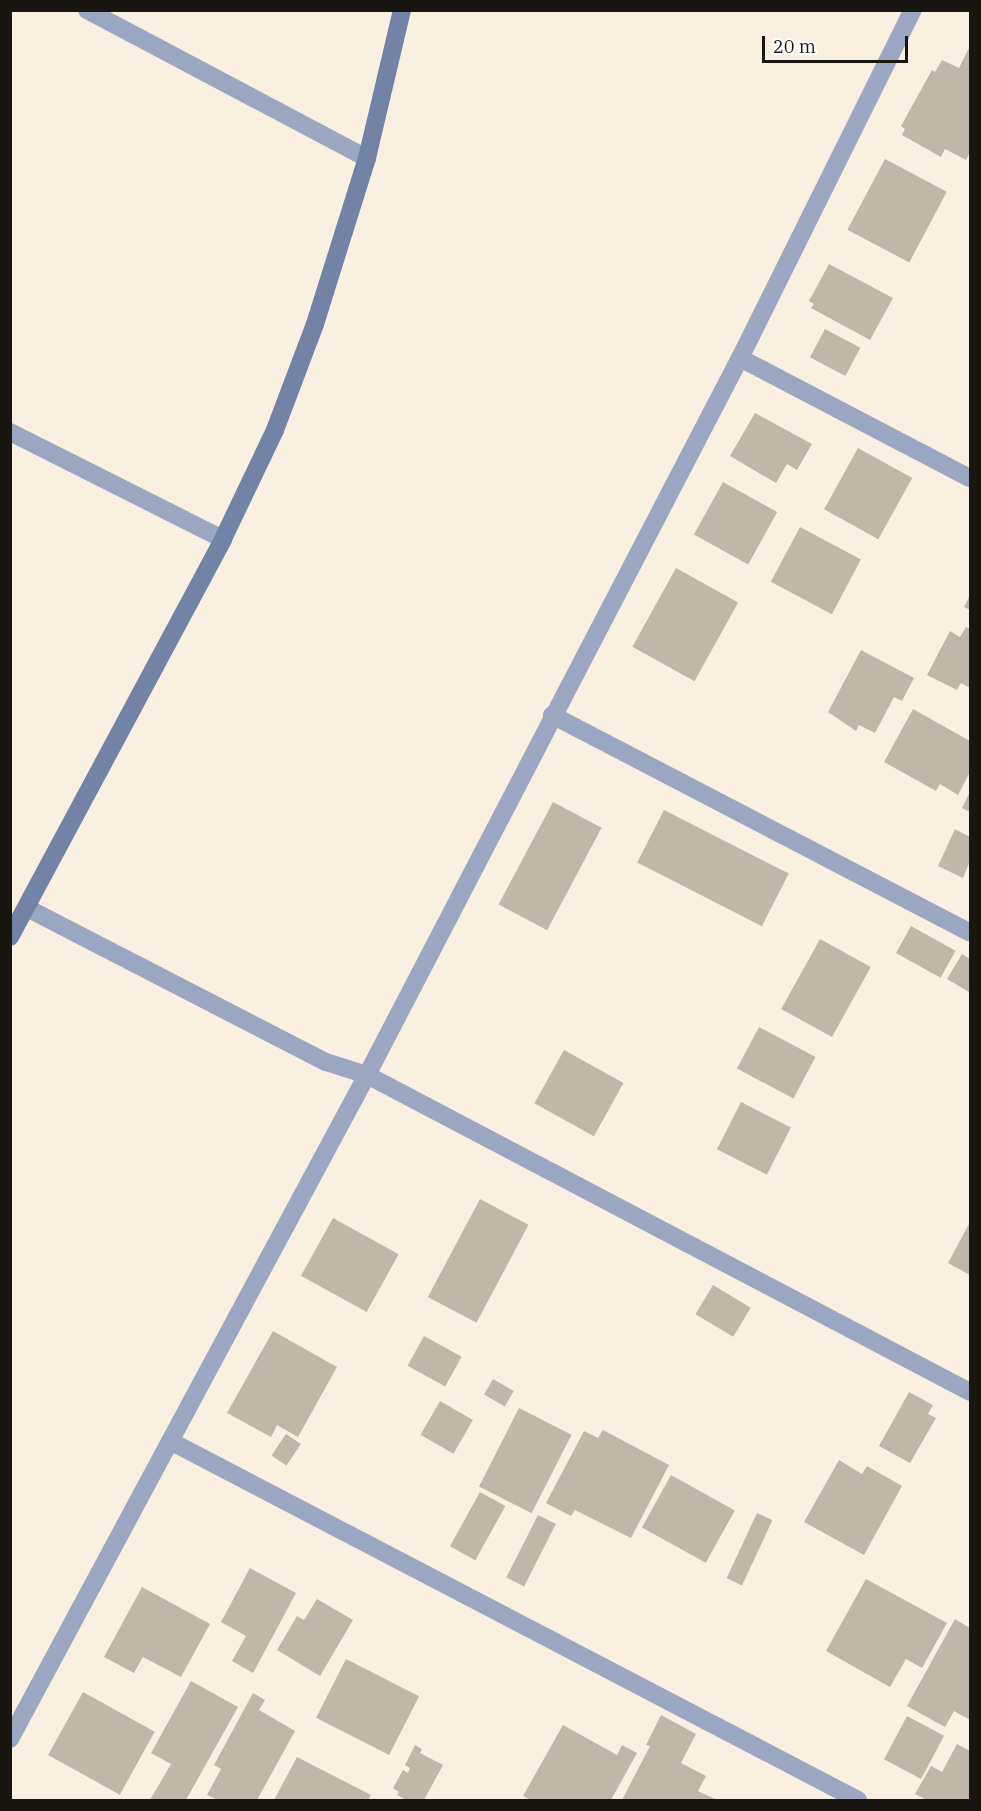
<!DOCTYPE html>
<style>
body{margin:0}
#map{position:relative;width:981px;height:1811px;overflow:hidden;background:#faf0e2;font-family:"IBM Plex Serif",serif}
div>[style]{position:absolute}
.building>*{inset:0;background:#c0b7a9;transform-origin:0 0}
.street>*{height:18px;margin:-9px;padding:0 9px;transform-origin:9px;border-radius:9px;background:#9ba7c0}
.secondary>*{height:18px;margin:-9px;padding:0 9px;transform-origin:9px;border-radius:9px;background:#7283a6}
span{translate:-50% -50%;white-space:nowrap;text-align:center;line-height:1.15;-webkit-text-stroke:5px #fff;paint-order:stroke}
.frame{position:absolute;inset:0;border:12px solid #191611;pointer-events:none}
.scale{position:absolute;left:762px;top:36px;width:146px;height:27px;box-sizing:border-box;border:3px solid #191611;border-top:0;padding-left:8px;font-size:18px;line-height:21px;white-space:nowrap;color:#191611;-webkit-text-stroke:4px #fff;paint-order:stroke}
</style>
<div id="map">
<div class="building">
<div style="clip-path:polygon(970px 46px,970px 152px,966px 160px,945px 149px,941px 157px,902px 135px,905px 129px,901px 126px,932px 70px,935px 72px,942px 60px,959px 68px)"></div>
<div style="left:885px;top:159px;width:70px;height:80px;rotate:28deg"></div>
<div style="clip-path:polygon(829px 264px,893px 298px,870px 340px,811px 308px,814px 304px,809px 301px)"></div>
<div style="left:825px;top:329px;width:40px;height:32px;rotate:28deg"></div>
<div style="clip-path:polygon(755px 413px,812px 444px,797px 470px,787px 464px,776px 483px,730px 456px)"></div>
<div style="left:858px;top:448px;width:62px;height:70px;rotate:29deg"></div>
<div style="left:723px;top:482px;width:62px;height:60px;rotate:29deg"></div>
<div style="left:800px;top:527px;width:69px;height:62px;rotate:28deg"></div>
<div style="left:676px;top:568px;width:71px;height:90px;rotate:29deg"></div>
<div style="clip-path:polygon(970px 595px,970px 610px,964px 607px)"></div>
<div style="clip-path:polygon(966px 627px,970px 629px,970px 688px,961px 683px,957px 690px,927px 675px,950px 631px,960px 637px)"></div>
<div style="clip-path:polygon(861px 650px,914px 678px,902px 701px,894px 697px,875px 733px,859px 725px,856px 731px,828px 712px)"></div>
<div style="clip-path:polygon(913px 709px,970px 741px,970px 772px,958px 795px,940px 784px,936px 791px,884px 762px)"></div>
<div style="clip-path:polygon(970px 792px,970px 812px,962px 808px)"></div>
<div style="left:553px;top:802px;width:55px;height:116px;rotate:28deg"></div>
<div style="left:664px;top:810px;width:140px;height:59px;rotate:27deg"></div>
<div style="clip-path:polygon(955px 829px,970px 837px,970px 861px,963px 878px,938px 866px)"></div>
<div style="left:911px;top:926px;width:51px;height:31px;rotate:29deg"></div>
<div style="left:820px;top:939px;width:58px;height:80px;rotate:29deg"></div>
<div style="clip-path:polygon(962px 954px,970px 959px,969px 992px,947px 979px)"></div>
<div style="left:759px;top:1027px;width:64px;height:47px;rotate:28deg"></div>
<div style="left:564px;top:1050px;width:68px;height:61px;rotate:29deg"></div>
<div style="left:741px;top:1102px;width:56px;height:53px;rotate:27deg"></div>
<div style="left:480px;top:1199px;width:55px;height:111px;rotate:28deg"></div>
<div style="left:333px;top:1218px;width:75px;height:66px;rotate:29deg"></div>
<div style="clip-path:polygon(970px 1222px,970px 1275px,948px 1263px)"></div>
<div style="left:713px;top:1285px;width:44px;height:34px;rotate:31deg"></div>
<div style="clip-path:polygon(273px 1331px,337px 1367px,298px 1437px,277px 1425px,271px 1437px,227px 1413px)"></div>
<div style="left:424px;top:1336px;width:43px;height:34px;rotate:29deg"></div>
<div style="left:493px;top:1379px;width:24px;height:18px;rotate:30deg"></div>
<div style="clip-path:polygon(909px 1392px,933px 1405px,928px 1414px,936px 1418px,910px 1463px,879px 1446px)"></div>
<div style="left:440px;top:1401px;width:38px;height:39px;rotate:30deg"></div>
<div style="left:519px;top:1408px;width:59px;height:88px;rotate:27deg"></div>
<div style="clip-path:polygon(603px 1430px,669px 1465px,631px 1538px,575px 1510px,571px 1516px,546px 1503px,584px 1431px,598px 1438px)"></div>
<div style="left:286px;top:1434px;width:18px;height:26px;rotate:34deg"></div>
<div style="clip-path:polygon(839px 1460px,862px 1474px,867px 1466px,902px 1486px,864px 1555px,804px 1522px)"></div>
<div style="left:671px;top:1475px;width:73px;height:60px;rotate:29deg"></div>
<div style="left:480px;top:1492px;width:29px;height:62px;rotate:29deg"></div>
<div style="left:757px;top:1513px;width:17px;height:72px;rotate:25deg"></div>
<div style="left:538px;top:1515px;width:20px;height:70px;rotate:27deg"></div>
<div style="clip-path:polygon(250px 1568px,296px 1593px,253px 1673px,232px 1661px,246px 1636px,221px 1622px)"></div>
<div style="clip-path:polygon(866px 1579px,947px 1623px,922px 1668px,906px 1659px,890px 1687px,826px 1651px)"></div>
<div style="clip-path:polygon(142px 1587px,210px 1624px,181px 1677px,143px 1657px,134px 1673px,104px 1657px)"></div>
<div style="clip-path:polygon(317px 1599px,353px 1620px,320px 1676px,277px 1650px,297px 1616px,304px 1620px)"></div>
<div style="clip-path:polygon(955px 1619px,970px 1628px,970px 1720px,954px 1711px,945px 1727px,907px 1706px)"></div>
<div style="left:346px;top:1659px;width:82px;height:66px;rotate:27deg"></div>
<div style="clip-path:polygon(191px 1681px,238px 1707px,186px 1800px,150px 1800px,171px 1764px,151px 1753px)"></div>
<div style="left:83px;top:1692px;width:82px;height:72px;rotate:29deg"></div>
<div style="clip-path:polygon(253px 1693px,265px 1700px,259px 1710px,295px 1731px,257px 1800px,218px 1800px,207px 1795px,221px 1769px,214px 1765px)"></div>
<div style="clip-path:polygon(661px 1715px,696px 1734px,681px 1763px,706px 1776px,698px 1791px,717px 1800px,622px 1800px,650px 1746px,646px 1745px)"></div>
<div style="left:907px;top:1716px;width:42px;height:49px;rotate:28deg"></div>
<div style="clip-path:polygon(563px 1725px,617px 1755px,622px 1745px,637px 1753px,611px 1800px,531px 1800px,523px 1796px)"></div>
<div style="clip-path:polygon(957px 1744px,970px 1751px,970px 1800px,927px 1800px,915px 1794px,931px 1766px,942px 1772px)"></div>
<div style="clip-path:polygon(415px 1745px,422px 1749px,420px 1753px,443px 1765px,424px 1800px,406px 1800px,397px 1795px,399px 1792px,393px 1788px,403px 1770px,408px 1773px,410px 1768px,405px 1765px)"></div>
<div style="clip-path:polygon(297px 1757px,371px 1795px,368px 1800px,274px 1800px)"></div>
</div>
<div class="street">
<div style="left:87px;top:10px;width:317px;rotate:27.9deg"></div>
<div style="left:740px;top:358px;width:259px;rotate:27.6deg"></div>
<div style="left:10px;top:432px;width:238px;rotate:26.7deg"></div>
<div style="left:552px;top:715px;width:471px;rotate:27.5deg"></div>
<div style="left:27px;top:908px;width:336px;rotate:27.3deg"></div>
<div style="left:326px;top:1062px;width:43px;rotate:17.6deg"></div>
<div style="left:367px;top:1075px;width:681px;rotate:27.73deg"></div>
<div style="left:170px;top:1441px;width:776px;rotate:27.56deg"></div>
<div style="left:10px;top:1739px;width:754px;rotate:-61.74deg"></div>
<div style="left:367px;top:1075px;width:808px;rotate:-62.52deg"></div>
<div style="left:740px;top:358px;width:389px;rotate:-63.6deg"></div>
</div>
<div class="secondary">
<div style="left:10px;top:937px;width:451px;rotate:-61.8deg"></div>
<div style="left:223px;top:539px;width:121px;rotate:-64.5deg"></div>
<div style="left:275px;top:430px;width:113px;rotate:-69.3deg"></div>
<div style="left:315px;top:324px;width:174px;rotate:-72.6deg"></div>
<div style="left:367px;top:158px;width:152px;rotate:-76.7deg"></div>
</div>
<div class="frame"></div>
<div class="scale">20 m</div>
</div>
